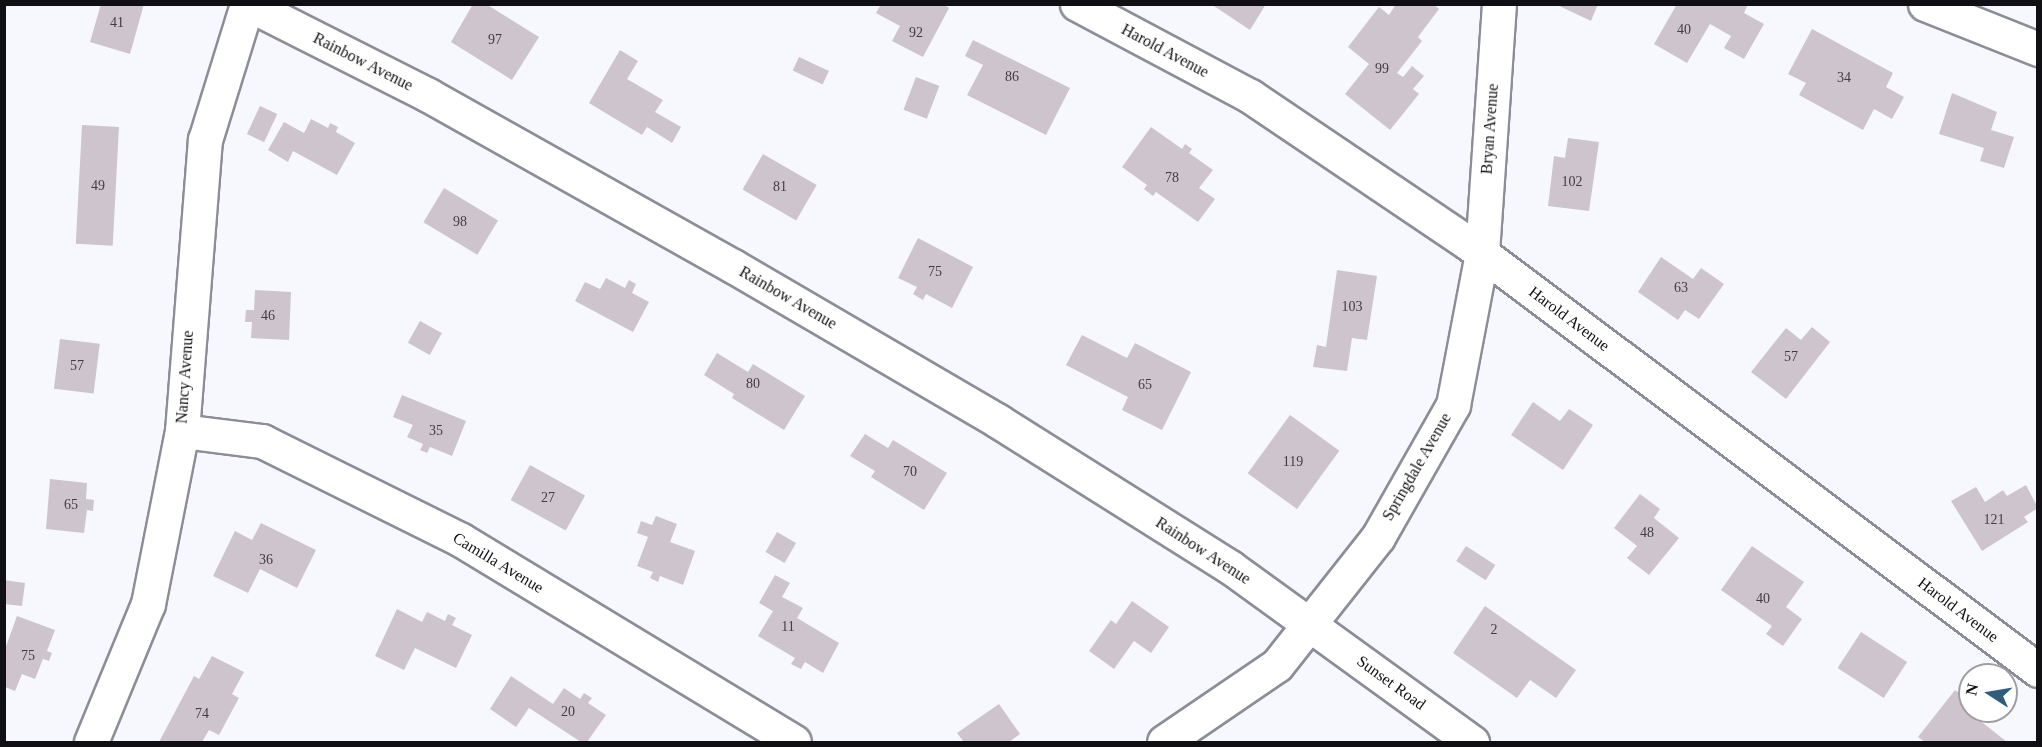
<!DOCTYPE html>
<style>
body{margin:0}
#map{position:relative;width:2042px;height:747px;overflow:hidden;background:#f7f8fd;font-family:"Times New Roman",serif}
div>[style]{position:absolute}
.building>*{inset:0;background:#cec4cd;transform-origin:0 0}
.roads{filter:drop-shadow(2px 0 #8c8d98) drop-shadow(-2px 0 #8c8d98) drop-shadow(0 2px #8c8d98) drop-shadow(0 -2px #8c8d98)}
.street>*{height:33px;margin:-16.5px;padding:0 16.5px;transform-origin:16.5px;border-radius:16.5px;background:#fff}
span{translate:-50% -50%;white-space:nowrap;text-align:center;line-height:1.15;-webkit-text-stroke:4.5px #fff;paint-order:stroke}
.number-label{font-size:14px;color:#403d42}
.number-label span{-webkit-text-stroke-width:0}
.street-label{font-size:16px;color:#101014}
.frame{position:absolute;inset:0;border:6px solid #101014;pointer-events:none}
.north{position:absolute;left:1958px;top:663px;width:60px;height:60px;box-sizing:border-box;background:#fff;border:2px solid #9f9fa1;border-radius:50%;rotate:282deg;font-size:16px;font-weight:700;line-height:24px;text-align:center;color:#101014}
.north::after{content:'';display:block;margin:auto;width:21px;height:27px;background:#2f5d7c;clip-path:polygon(50% 0,100% 100%,50% 72%,0 100%)}
</style>
<div id="map">
<div class="building">
<div style="clip-path:polygon(101px 4px,144px 4px,130px 54px,90px 42px)"></div>
<div style="clip-path:polygon(473px 4px,486px 4px,539px 37px,512px 80px,451px 42px)"></div>
<div style="clip-path:polygon(881px 4px,943px 4px,949px 8px,923px 57px,892px 41px,900px 26px,876px 13px)"></div>
<div style="clip-path:polygon(1211px 4px,1266px 4px,1250px 30px)"></div>
<div style="clip-path:polygon(1396px 4px,1433px 4px,1439px 9px,1418px 37px,1422px 41px,1397px 73px,1403px 77px,1412px 66px,1424px 76px,1413px 89px,1419px 94px,1390px 130px,1345px 94px,1369px 64px,1348px 47px,1379px 7px,1389px 15px)"></div>
<div style="clip-path:polygon(1555px 4px,1598px 4px,1591px 21px)"></div>
<div style="clip-path:polygon(1677px 4px,1748px 4px,1744px 13px,1764px 24px,1744px 59px,1724px 48px,1731px 36px,1710px 24px,1687px 63px,1654px 44px)"></div>
<div style="clip-path:polygon(1812px 29px,1893px 73px,1886px 87px,1904px 97px,1892px 119px,1874px 109px,1863px 130px,1799px 95px,1806px 83px,1788px 74px)"></div>
<div style="clip-path:polygon(973px 40px,1070px 88px,1046px 135px,967px 95px,983px 65px,965px 56px)"></div>
<div style="clip-path:polygon(620px 50px,638px 61px,627px 79px,663px 100px,655px 112px,681px 127px,672px 143px,647px 127px,642px 135px,589px 103px)"></div>
<div style="left:799px;top:57px;width:33px;height:15px;rotate:25deg"></div>
<div style="left:916px;top:77px;width:25px;height:35px;rotate:21deg"></div>
<div style="clip-path:polygon(1952px 93px,1997px 112px,1991px 130px,2014px 137px,2004px 168px,1980px 161px,1984px 148px,1939px 134px)"></div>
<div style="left:260px;top:106px;width:19px;height:31px;rotate:25deg"></div>
<div style="clip-path:polygon(311px 119px,328px 128px,330px 123px,338px 127px,336px 132px,355px 143px,337px 175px,293px 151px,288px 162px,268px 150px,284px 122px,304px 133px)"></div>
<div style="left:82px;top:125px;width:37px;height:119px;rotate:3deg"></div>
<div style="clip-path:polygon(1151px 127px,1182px 149px,1185px 144px,1192px 149px,1189px 153px,1213px 170px,1199px 188px,1215px 199px,1198px 222px,1156px 192px,1153px 196px,1144px 189px,1147px 185px,1122px 167px)"></div>
<div style="clip-path:polygon(1568px 138px,1599px 142px,1589px 211px,1548px 206px,1554px 156px,1565px 158px)"></div>
<div style="left:763px;top:154px;width:62px;height:41px;rotate:30deg"></div>
<div style="left:444px;top:188px;width:63px;height:40px;rotate:31deg"></div>
<div style="clip-path:polygon(918px 238px,973px 267px,952px 308px,926px 294px,923px 300px,913px 294px,917px 287px,898px 278px)"></div>
<div style="clip-path:polygon(1661px 257px,1693px 279px,1701px 268px,1724px 284px,1699px 319px,1685px 310px,1678px 320px,1638px 292px)"></div>
<div style="clip-path:polygon(1337px 270px,1377px 276px,1367px 340px,1352px 338px,1347px 371px,1313px 367px,1317px 345px,1326px 347px)"></div>
<div style="clip-path:polygon(606px 278px,625px 288px,629px 280px,636px 284px,632px 293px,649px 302px,633px 332px,575px 301px,585px 282px,600px 289px)"></div>
<div style="clip-path:polygon(255px 290px,291px 292px,289px 340px,251px 338px,252px 322px,245px 322px,246px 310px,254px 310px)"></div>
<div style="left:420px;top:321px;width:25px;height:25px;rotate:29deg"></div>
<div style="clip-path:polygon(1812px 327px,1830px 342px,1786px 399px,1751px 372px,1786px 328px,1801px 340px)"></div>
<div style="clip-path:polygon(1082px 335px,1127px 358px,1135px 343px,1191px 372px,1162px 430px,1122px 410px,1128px 397px,1066px 365px)"></div>
<div style="left:60px;top:339px;width:40px;height:50px;rotate:7deg"></div>
<div style="clip-path:polygon(717px 353px,748px 372px,753px 364px,805px 396px,784px 430px,732px 398px,734px 394px,704px 375px)"></div>
<div style="clip-path:polygon(402px 395px,466px 421px,452px 456px,430px 447px,427px 453px,420px 450px,423px 444px,407px 437px,413px 425px,393px 417px)"></div>
<div style="clip-path:polygon(1533px 402px,1560px 421px,1569px 409px,1593px 425px,1563px 470px,1511px 435px)"></div>
<div style="left:1290px;top:415px;width:61px;height:72px;rotate:36deg"></div>
<div style="clip-path:polygon(865px 434px,888px 448px,893px 440px,947px 473px,924px 510px,871px 477px,875px 471px,850px 456px)"></div>
<div style="left:530px;top:465px;width:63px;height:40px;rotate:29deg"></div>
<div style="clip-path:polygon(50px 479px,87px 483px,86px 499px,94px 500px,93px 511px,87px 510px,84px 533px,46px 529px)"></div>
<div style="clip-path:polygon(2026px 485px,2038px 508px,2024px 517px,2028px 522px,1982px 551px,1951px 501px,1976px 487px,1985px 502px,2003px 490px,2007px 496px)"></div>
<div style="clip-path:polygon(1640px 494px,1660px 509px,1654px 518px,1679px 538px,1649px 575px,1627px 558px,1637px 546px,1614px 528px)"></div>
<div style="clip-path:polygon(656px 516px,677px 524px,670px 542px,695px 551px,683px 585px,660px 576px,658px 582px,650px 578px,653px 572px,637px 566px,648px 537px,637px 533px,641px 521px,652px 525px)"></div>
<div style="clip-path:polygon(261px 523px,316px 550px,297px 588px,260px 569px,248px 593px,213px 576px,235px 531px,252px 540px)"></div>
<div style="left:777px;top:532px;width:22px;height:23px;rotate:30deg"></div>
<div style="left:1466px;top:546px;width:35px;height:18px;rotate:33deg"></div>
<div style="clip-path:polygon(1752px 546px,1804px 582px,1786px 607px,1802px 619px,1783px 646px,1766px 634px,1772px 626px,1721px 590px)"></div>
<div style="clip-path:polygon(775px 575px,790px 583px,782px 597px,803px 608px,797px 618px,839px 643px,823px 673px,805px 662px,801px 669px,791px 664px,795px 658px,758px 636px,773px 611px,759px 603px)"></div>
<div style="clip-path:polygon(4px 580px,25px 583px,22px 606px,4px 604px)"></div>
<div style="clip-path:polygon(1132px 601px,1169px 627px,1151px 653px,1134px 641px,1114px 669px,1089px 651px,1111px 620px,1116px 624px)"></div>
<div style="clip-path:polygon(1485px 606px,1576px 670px,1556px 698px,1530px 680px,1517px 698px,1453px 653px)"></div>
<div style="clip-path:polygon(397px 609px,422px 622px,427px 612px,445px 621px,448px 614px,456px 618px,452px 625px,472px 635px,456px 668px,415px 648px,404px 670px,375px 656px)"></div>
<div style="clip-path:polygon(17px 616px,55px 630px,47px 651px,52px 653px,49px 661px,43px 659px,35px 679px,22px 674px,15px 691px,5px 687px,5px 649px)"></div>
<div style="left:1861px;top:632px;width:55px;height:43px;rotate:33deg"></div>
<div style="clip-path:polygon(212px 656px,244px 672px,232px 694px,239px 698px,219px 735px,209px 730px,202px 742px,159px 742px,194px 676px,199px 679px)"></div>
<div style="clip-path:polygon(511px 676px,553px 704px,564px 688px,580px 699px,584px 693px,592px 698px,588px 703px,606px 715px,587px 742px,581px 742px,529px 708px,516px 727px,490px 709px)"></div>
<div style="clip-path:polygon(1955px 690px,1970px 702px,1968px 711px,2007px 742px,1925px 742px,1918px 737px)"></div>
<div style="clip-path:polygon(999px 704px,1020px 734px,1009px 742px,964px 742px,957px 733px)"></div>
</div>
<div class="roads">
<div class="street">
<div style="left:248px;top:4px;width:202px;rotate:26.8deg"></div>
<div style="left:428px;top:95px;width:350px;rotate:29.3deg"></div>
<div style="left:733px;top:266px;width:307px;rotate:30.3deg"></div>
<div style="left:998px;top:421px;width:274px;rotate:32.2deg"></div>
<div style="left:1230px;top:567px;width:299px;rotate:35.9deg"></div>
<div style="left:1077px;top:4px;width:196px;rotate:28deg"></div>
<div style="left:1250px;top:96px;width:263px;rotate:34deg"></div>
<div style="left:1468px;top:243px;width:712px;rotate:36.84deg"></div>
<div style="left:1925px;top:4px;width:122px;rotate:21.7deg"></div>
<div style="left:182px;top:431px;width:81px;rotate:7.1deg"></div>
<div style="left:262px;top:441px;width:222px;rotate:26.4deg"></div>
<div style="left:461px;top:540px;width:389px;rotate:31.2deg"></div>
<div style="left:91px;top:742px;width:149px;rotate:-67.6deg"></div>
<div style="left:148px;top:604px;width:176px;rotate:-78.9deg"></div>
<div style="left:182px;top:431px;width:292px;rotate:-85.5deg"></div>
<div style="left:205px;top:140px;width:142px;rotate:-72.8deg"></div>
<div style="left:1164px;top:742px;width:137px;rotate:-34.3deg"></div>
<div style="left:1277px;top:665px;width:163px;rotate:-51.7deg"></div>
<div style="left:1378px;top:537px;width:152px;rotate:-60.4deg"></div>
<div style="left:1453px;top:405px;width:155px;rotate:-79.2deg"></div>
<div style="left:1482px;top:253px;width:250px;rotate:-86.1deg"></div>
</div>
</div>
<div class="number-label">
<span style="left:117px;top:23px">41</span>
<span style="left:1684px;top:30px">40</span>
<span style="left:916px;top:33px">92</span>
<span style="left:495px;top:40px">97</span>
<span style="left:1382px;top:69px">99</span>
<span style="left:1012px;top:77px">86</span>
<span style="left:1844px;top:78px">34</span>
<span style="left:1172px;top:178px">78</span>
<span style="left:1572px;top:182px">102</span>
<span style="left:98px;top:186px">49</span>
<span style="left:780px;top:187px">81</span>
<span style="left:460px;top:222px">98</span>
<span style="left:935px;top:272px">75</span>
<span style="left:1681px;top:288px">63</span>
<span style="left:1352px;top:307px">103</span>
<span style="left:268px;top:316px">46</span>
<span style="left:1791px;top:357px">57</span>
<span style="left:77px;top:366px">57</span>
<span style="left:753px;top:384px">80</span>
<span style="left:1145px;top:385px">65</span>
<span style="left:436px;top:431px">35</span>
<span style="left:1293px;top:462px">119</span>
<span style="left:910px;top:472px">70</span>
<span style="left:548px;top:498px">27</span>
<span style="left:71px;top:505px">65</span>
<span style="left:1994px;top:520px">121</span>
<span style="left:1647px;top:533px">48</span>
<span style="left:266px;top:560px">36</span>
<span style="left:1763px;top:599px">40</span>
<span style="left:788px;top:627px">11</span>
<span style="left:1494px;top:630px">2</span>
<span style="left:28px;top:656px">75</span>
<span style="left:568px;top:712px">20</span>
<span style="left:202px;top:714px">74</span>
</div>
<div class="street-label">
<span style="left:1165px;top:51px;rotate:28deg">Harold Avenue</span>
<span style="left:363px;top:62px;rotate:27deg">Rainbow Avenue</span>
<span style="left:1490px;top:129px;rotate:-86deg">Bryan Avenue</span>
<span style="left:788px;top:298px;rotate:30deg">Rainbow Avenue</span>
<span style="left:1569px;top:319px;rotate:37deg">Harold Avenue</span>
<span style="left:185px;top:377px;rotate:-86deg">Nancy Avenue</span>
<span style="left:1417px;top:467px;rotate:-60deg">Springdale Avenue</span>
<span style="left:1203px;top:551px;rotate:33deg">Rainbow Avenue</span>
<span style="left:498px;top:563px;rotate:31deg">Camilla Avenue</span>
<span style="left:1958px;top:610px;rotate:37deg">Harold Avenue</span>
<span style="left:1391px;top:683px;rotate:36deg">Sunset Road</span>
</div>
<div class="frame"></div>
<div class="north">N</div>
</div>
